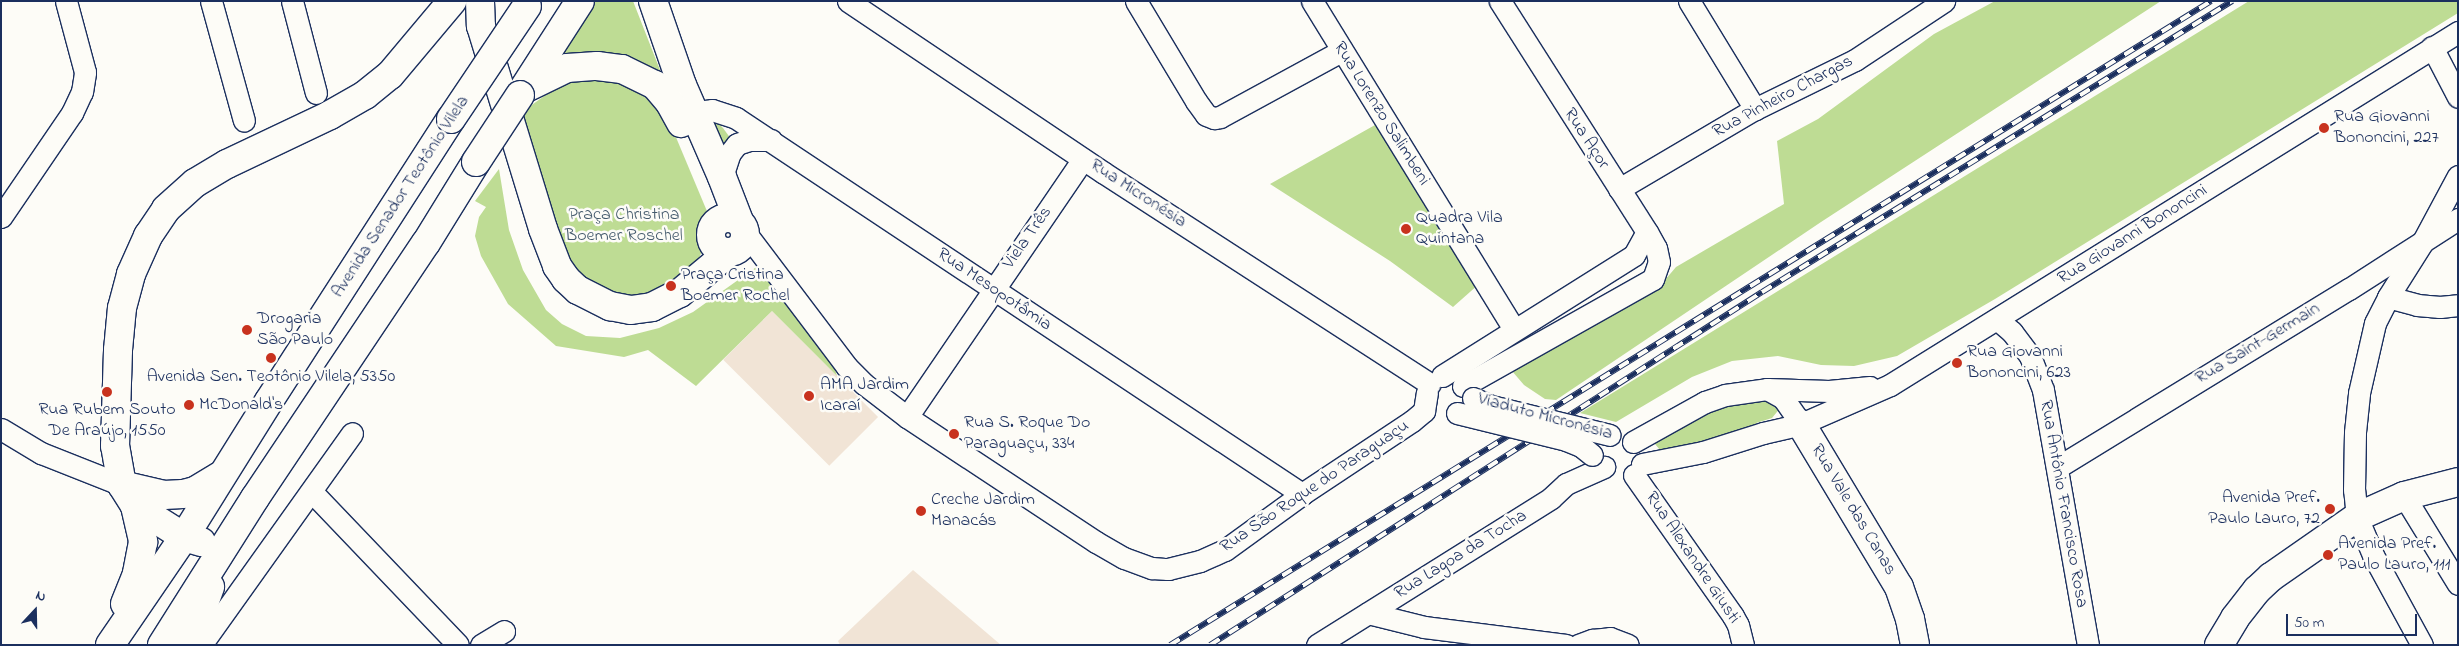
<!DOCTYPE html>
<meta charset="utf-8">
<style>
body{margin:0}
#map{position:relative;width:2459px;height:646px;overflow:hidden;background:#fdfcf7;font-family:"Indie Flower",sans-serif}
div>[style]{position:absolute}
.built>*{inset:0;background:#f1e4d6;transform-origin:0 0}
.green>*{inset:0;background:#bedc94}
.roads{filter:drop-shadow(1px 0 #1b2f5e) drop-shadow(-1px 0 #1b2f5e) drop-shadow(0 1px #1b2f5e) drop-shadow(0 -1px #1b2f5e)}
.street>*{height:21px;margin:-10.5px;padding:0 10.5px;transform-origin:10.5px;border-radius:10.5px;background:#fdfcf7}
.secondary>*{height:28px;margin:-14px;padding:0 14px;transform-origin:14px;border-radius:14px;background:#fdfcf7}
.secondary>.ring{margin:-14px;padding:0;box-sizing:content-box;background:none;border:28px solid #fdfcf7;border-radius:50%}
.primary>*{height:28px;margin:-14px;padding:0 14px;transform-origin:14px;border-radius:14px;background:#fdfcf7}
.rail>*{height:5.5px;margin-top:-2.75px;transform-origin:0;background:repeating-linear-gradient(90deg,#fdfcf7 0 11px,#1b2f5e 0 22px);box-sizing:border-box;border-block:1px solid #1b2f5e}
.bridges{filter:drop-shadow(1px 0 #1b2f5e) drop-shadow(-1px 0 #1b2f5e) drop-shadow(0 1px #1b2f5e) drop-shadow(0 -1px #1b2f5e)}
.street-bridge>*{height:21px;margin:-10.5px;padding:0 10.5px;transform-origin:10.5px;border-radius:10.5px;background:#fdfcf7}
.primary-bridge>*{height:28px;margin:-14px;padding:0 14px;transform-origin:14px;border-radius:14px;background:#fdfcf7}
.dots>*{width:14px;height:14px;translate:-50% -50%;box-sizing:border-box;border:2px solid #fdfcf7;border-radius:50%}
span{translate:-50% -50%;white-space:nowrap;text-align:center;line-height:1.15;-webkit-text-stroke:5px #fdfcf7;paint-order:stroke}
.street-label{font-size:18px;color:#1b2f5e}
.poi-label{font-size:18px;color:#1b2f5e}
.left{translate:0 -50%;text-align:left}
.right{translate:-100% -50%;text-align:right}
.park-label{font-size:18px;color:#445a6c}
.frame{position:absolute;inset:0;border:2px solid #1b2f5e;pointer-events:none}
.north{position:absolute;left:10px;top:586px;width:50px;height:50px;-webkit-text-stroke:4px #fdfcf7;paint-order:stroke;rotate:21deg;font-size:14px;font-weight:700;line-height:20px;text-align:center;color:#1b2f5e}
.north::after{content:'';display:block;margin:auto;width:18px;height:22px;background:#1b2f5e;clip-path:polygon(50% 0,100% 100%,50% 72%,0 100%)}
.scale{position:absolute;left:2286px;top:614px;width:131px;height:22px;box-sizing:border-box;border:2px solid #1b2f5e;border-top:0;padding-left:6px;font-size:15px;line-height:18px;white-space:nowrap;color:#1b2f5e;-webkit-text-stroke:4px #fdfcf7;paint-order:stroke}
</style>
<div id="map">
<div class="built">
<i style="left:772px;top:311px;width:150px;height:69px;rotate:45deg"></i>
<i style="clip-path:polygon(913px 570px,1001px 645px,840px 645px,838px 641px)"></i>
</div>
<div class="green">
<i style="clip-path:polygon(591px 1px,633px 1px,660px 70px,682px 113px,660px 86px,558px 57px)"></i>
<i style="clip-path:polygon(1995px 1px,2161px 1px,1821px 222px,1556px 400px,1545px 399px,1524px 385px,1512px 371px,1659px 287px,1676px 267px,1784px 204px,1777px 141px,1818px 119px,1934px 34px)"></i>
<i style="clip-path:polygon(2249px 1px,2458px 1px,2458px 13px,1995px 299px,1897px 356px,1854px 366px,1821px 365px,1778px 356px,1732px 361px,1692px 377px,1616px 422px,1580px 413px)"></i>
<i style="clip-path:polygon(583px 76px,604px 77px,643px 89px,670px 123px,709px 216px,709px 233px,694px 271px,659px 304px,576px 299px,515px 117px,561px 84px)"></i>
<i style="clip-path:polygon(712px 123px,718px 123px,723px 128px,731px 139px,728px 152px,708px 125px)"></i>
<i style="clip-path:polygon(1375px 125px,1479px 284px,1453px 307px,1390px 261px,1270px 184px)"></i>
<i style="clip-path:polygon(499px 169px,509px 230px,523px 270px,546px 310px,562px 324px,586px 336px,620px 338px,659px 328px,693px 312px,755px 268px,764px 266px,832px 359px,837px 376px,772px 311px,696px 386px,648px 350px,624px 357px,556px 346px,508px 304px,481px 256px,475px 236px,479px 217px,486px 207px,475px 201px)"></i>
<i style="clip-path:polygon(1760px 400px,1778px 404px,1781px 407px,1772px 418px,1756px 423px,1757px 427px,1692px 445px,1660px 450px,1655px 444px,1656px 437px,1707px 413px,1731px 405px)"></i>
</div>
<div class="roads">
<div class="street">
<i style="left:211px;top:1px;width:124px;rotate:74.6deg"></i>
<i style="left:292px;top:1px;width:95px;rotate:75.4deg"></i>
<i style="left:848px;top:1px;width:308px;rotate:33.9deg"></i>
<i style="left:1104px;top:173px;width:388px;rotate:32.9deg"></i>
<i style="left:1136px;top:1px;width:117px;rotate:59deg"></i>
<i style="left:1196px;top:101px;width:17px;rotate:54deg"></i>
<i style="left:1206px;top:115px;width:9px;rotate:21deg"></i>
<i style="left:1214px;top:118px;width:6px;rotate:-9deg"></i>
<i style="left:1220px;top:117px;width:138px;rotate:-28.6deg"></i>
<i style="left:1312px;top:1px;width:385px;rotate:58.4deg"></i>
<i style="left:1689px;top:1px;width:127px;rotate:58.6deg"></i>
<i style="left:2432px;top:47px;width:56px;rotate:62.5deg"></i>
<i style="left:682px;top:122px;width:25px;rotate:-26deg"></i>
<i style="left:705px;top:111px;width:7px;rotate:-8deg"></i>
<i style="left:712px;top:110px;width:25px;rotate:18deg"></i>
<i style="left:736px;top:118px;width:680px;rotate:33.6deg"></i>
<i style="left:722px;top:177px;width:25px;rotate:-72deg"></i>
<i style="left:730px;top:153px;width:11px;rotate:-52deg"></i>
<i style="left:737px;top:144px;width:13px;rotate:-18deg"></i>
<i style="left:749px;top:140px;width:22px"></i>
<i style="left:1619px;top:189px;width:158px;rotate:-30.5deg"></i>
<i style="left:1755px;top:109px;width:111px;rotate:-26.1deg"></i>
<i style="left:1855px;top:60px;width:107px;rotate:-33.5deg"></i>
<i style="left:1px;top:217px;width:126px;rotate:-55.7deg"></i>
<i style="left:72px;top:113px;width:23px;rotate:-65deg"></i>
<i style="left:82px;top:92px;width:20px;rotate:-81deg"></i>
<i style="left:85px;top:72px;width:73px;rotate:-105deg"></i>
<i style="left:745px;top:232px;width:169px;rotate:52.9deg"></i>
<i style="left:847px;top:367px;width:24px;rotate:45deg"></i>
<i style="left:864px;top:384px;width:54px;rotate:37.5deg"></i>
<i style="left:907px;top:417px;width:227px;rotate:33.5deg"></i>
<i style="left:1096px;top:542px;width:32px;rotate:30deg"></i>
<i style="left:1124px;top:558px;width:30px;rotate:20deg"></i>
<i style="left:1152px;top:568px;width:16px;rotate:4deg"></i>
<i style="left:1168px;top:569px;width:33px;rotate:-14deg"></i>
<i style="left:1200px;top:561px;width:27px;rotate:-24deg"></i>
<i style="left:1225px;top:550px;width:95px;rotate:-36deg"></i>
<i style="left:1302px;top:494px;width:132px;rotate:-33.6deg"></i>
<i style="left:1412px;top:421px;width:16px;rotate:-40deg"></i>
<i style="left:1424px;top:411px;width:19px;rotate:-81deg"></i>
<i style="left:2388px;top:297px;width:30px;rotate:15deg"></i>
<i style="left:2417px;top:305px;width:23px;rotate:5deg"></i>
<i style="left:2440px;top:307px;width:18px;rotate:-6deg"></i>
<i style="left:1997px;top:319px;width:20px;rotate:41deg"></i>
<i style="left:2012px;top:332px;width:30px;rotate:53deg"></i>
<i style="left:2030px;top:356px;width:36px;rotate:69deg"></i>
<i style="left:2043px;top:390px;width:259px;rotate:80deg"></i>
<i style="left:1442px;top:376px;width:227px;rotate:-32.2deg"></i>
<i style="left:1634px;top:255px;width:26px;rotate:-61deg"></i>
<i style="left:1463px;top:386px;width:218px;rotate:-29.4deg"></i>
<i style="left:1653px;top:279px;width:18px;rotate:-71deg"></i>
<i style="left:1659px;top:262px;width:14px;rotate:-102deg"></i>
<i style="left:1656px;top:248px;width:18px;rotate:-119deg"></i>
<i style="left:1647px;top:232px;width:274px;rotate:-122.5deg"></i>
<i style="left:1767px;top:389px;width:18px;rotate:29deg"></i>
<i style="left:1783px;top:398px;width:32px;rotate:55deg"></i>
<i style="left:907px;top:417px;width:312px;rotate:-55.7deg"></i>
<i style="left:1px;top:429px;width:47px;rotate:31deg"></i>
<i style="left:41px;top:453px;width:87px;rotate:21.6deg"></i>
<i style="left:1633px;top:442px;width:82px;rotate:-29.1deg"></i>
<i style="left:1705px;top:402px;width:21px;rotate:-19deg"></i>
<i style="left:1725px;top:395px;width:42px;rotate:-8.1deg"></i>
<i style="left:1767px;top:389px;width:62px;rotate:1.8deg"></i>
<i style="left:1829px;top:391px;width:41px;rotate:-5.6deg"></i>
<i style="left:1642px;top:464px;width:62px;rotate:-11.1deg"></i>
<i style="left:1703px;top:452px;width:63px;rotate:-17.6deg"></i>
<i style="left:1763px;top:433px;width:39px;rotate:-13deg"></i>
<i style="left:1801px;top:424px;width:97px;rotate:-23.7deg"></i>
<i style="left:1890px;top:385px;width:669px;rotate:-31.86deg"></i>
<i style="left:2058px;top:467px;width:341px;rotate:-31.5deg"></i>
<i style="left:2349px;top:289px;width:130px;rotate:-32.7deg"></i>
<i style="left:1634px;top:475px;width:172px;rotate:54.9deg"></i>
<i style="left:1733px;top:616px;width:10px;rotate:61deg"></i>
<i style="left:1738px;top:625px;width:21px;rotate:76deg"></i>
<i style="left:312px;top:492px;width:211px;rotate:46.3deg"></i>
<i style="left:2404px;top:496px;width:103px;rotate:58.5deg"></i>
<i style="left:1368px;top:613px;width:58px;rotate:14deg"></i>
<i style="left:1424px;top:627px;width:143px;rotate:7.2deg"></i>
<i style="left:201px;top:645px;width:260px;rotate:-54.5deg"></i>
<i style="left:481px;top:645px;width:27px;rotate:-31deg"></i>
<i style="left:1317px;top:645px;width:276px;rotate:-32.1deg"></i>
<i style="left:1551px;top:498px;width:21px;rotate:-43deg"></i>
<i style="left:1566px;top:484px;width:42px;rotate:-24.1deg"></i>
<i style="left:1578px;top:645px;width:15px;rotate:-20deg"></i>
<i style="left:1592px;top:640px;width:18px;rotate:-6deg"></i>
<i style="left:1610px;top:638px;width:19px;rotate:21deg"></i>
<i style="left:2422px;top:645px;width:102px;rotate:-118.6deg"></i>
<i style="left:2373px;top:555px;width:41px;rotate:-112.8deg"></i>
<i style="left:2357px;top:517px;width:27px;rotate:-96deg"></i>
<i style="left:2354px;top:490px;width:58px;rotate:-89deg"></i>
<i style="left:2355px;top:432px;width:39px;rotate:-84deg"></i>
<i style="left:2359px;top:393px;width:72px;rotate:-77.1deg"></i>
<i style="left:2375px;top:323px;width:29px;rotate:-63deg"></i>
<i style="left:2388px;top:297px;width:64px;rotate:-57.8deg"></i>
<i style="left:2422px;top:243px;width:76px;rotate:-61.8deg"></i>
</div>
<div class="secondary">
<i style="left:480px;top:1px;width:25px;rotate:88deg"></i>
<i style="left:481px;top:26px;width:212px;rotate:73deg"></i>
<i style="left:543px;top:229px;width:40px;rotate:69deg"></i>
<i style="left:557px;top:266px;width:16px;rotate:55deg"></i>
<i style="left:566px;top:279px;width:16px;rotate:43deg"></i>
<i style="left:578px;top:290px;width:36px;rotate:27deg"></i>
<i style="left:610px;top:306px;width:21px;rotate:11deg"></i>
<i style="left:631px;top:310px;width:21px;rotate:-8deg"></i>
<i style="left:652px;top:307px;width:31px;rotate:-27deg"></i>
<i style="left:680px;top:293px;width:64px;rotate:-39.9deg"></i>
<i style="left:653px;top:1px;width:89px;rotate:71deg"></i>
<i style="left:682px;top:85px;width:100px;rotate:66.5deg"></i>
<i style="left:722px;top:177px;width:47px;rotate:68.9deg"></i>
<i class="ring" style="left:711px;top:218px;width:6px;height:6px"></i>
<i style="left:1801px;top:424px;width:190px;rotate:59deg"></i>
<i style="left:1899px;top:587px;width:34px;rotate:71deg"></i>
<i style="left:1910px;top:619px;width:26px;rotate:79deg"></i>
<i style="left:122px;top:485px;width:40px;rotate:-100deg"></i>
<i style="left:115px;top:446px;width:96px;rotate:-88.2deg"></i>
<i style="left:118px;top:350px;width:42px;rotate:-84.6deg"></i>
<i style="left:122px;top:308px;width:35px;rotate:-75deg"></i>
<i style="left:131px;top:274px;width:42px;rotate:-65.9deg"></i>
<i style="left:148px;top:236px;width:32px;rotate:-56deg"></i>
<i style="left:166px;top:209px;width:39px;rotate:-42deg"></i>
<i style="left:195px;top:183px;width:37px;rotate:-31deg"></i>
<i style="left:227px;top:164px;width:114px;rotate:-25.4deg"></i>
<i style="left:330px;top:115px;width:40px;rotate:-29.7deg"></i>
<i style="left:365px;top:95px;width:32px;rotate:-39deg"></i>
<i style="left:390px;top:75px;width:97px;rotate:-50deg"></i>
<i style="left:2219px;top:645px;width:31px;rotate:-59deg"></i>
<i style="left:2235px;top:618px;width:36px;rotate:-52deg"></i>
<i style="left:2257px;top:590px;width:19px;rotate:-43deg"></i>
<i style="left:2271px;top:577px;width:105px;rotate:-34.9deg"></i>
<i style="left:2357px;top:517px;width:51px;rotate:-24.1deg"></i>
<i style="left:2404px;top:496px;width:56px;rotate:-14.5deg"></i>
</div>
<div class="primary">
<i style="left:524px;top:88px;width:103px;rotate:-57.2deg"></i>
<i style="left:524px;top:89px;width:48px;rotate:-26deg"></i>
<i style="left:567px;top:68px;width:30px;rotate:-4deg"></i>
<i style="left:597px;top:66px;width:25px;rotate:7deg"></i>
<i style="left:622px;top:69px;width:37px;rotate:26deg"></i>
<i style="left:655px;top:85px;width:23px;rotate:50deg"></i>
<i style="left:670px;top:103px;width:23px;rotate:61deg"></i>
<i style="left:122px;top:485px;width:25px;rotate:58deg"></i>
<i style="left:135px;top:506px;width:37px;rotate:77deg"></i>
<i style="left:143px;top:542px;width:33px;rotate:101deg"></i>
<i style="left:137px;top:574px;width:32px;rotate:112deg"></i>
<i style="left:122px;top:485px;width:43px;rotate:13.4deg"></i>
<i style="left:164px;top:495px;width:19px;rotate:-3deg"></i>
<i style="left:183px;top:494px;width:12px;rotate:-14deg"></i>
<i style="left:195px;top:491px;width:29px;rotate:-31deg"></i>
<i style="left:135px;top:506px;width:58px;rotate:32.3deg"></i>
<i style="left:184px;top:537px;width:18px;rotate:16deg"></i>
<i style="left:110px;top:645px;width:131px;rotate:-55.6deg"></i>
<i style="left:184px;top:537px;width:160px;rotate:-58deg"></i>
<i style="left:269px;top:401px;width:336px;rotate:-57.2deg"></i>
<i style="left:162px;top:645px;width:174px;rotate:-57.7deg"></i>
<i style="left:255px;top:498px;width:307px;rotate:-56.2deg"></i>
<i style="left:426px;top:243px;width:95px;rotate:-58.3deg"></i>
<i style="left:189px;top:645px;width:62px;rotate:-70.1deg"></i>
</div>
</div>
<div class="rail">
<i style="left:1170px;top:645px;width:1224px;rotate:-31.74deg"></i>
<i style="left:1210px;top:645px;width:655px;rotate:-32.6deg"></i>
<i style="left:1762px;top:292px;width:553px;rotate:-31.76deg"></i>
</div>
<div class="bridges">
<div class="street-bridge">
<i style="left:1473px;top:398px;width:20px;rotate:24deg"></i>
<i style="left:1491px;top:406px;width:122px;rotate:13.7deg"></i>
<i style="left:1457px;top:413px;width:112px;rotate:13.9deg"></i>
<i style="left:1566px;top:440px;width:16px;rotate:22deg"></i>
<i style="left:1581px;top:446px;width:14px;rotate:39deg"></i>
</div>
<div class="primary-bridge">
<i style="left:451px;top:119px;width:136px;rotate:-56.1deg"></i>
<i style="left:476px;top:162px;width:80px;rotate:-56.7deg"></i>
</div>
</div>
<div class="dots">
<i style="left:2324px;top:128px;background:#c8321e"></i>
<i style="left:1406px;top:229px;background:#c8321e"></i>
<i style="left:671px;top:286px;background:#c8321e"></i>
<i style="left:247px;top:330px;background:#c8321e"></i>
<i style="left:271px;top:358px;background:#c8321e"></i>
<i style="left:1957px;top:363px;background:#c8321e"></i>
<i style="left:107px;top:392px;background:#c8321e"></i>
<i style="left:809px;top:396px;background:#c8321e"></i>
<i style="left:189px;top:405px;background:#c8321e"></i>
<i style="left:954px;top:434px;background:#c8321e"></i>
<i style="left:2330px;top:509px;background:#c8321e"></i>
<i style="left:921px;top:511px;background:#c8321e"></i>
<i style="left:2328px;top:555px;background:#c8321e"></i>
</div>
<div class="street-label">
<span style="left:1783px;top:97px;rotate:-28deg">Rua Pinheiro Chargas</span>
<span style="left:1381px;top:114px;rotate:58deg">Rua Lorenzo Salimbeni</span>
<span style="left:1586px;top:139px;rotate:57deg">Rua Açor</span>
<span style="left:1138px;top:194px;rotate:33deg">Rua Micronésia</span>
<span style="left:401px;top:197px;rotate:-57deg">Avenida Senador Teotônio Vilela</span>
<span style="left:2133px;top:235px;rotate:-32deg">Rua Giovanni Bononcini</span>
<span style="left:1028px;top:238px;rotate:-55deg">Viela Três</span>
<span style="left:994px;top:290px;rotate:34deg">Rua Mesopotâmia</span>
<span style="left:2258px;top:344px;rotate:-31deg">Rua Saint-Germain</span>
<span style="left:1545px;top:417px;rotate:15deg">Viaduto Micronésia</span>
<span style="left:1315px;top:487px;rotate:-34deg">Rua São Roque do Paraguaçu</span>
<span style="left:2063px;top:504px;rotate:80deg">Rua Antônio Francisco Rosa</span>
<span style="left:1853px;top:510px;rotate:59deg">Rua Vale das Canas</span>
<span style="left:1461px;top:555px;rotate:-32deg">Rua Lagoa da Tocha</span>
<span style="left:1692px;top:558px;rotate:56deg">Rua Alexandre Giusti</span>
</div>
<div class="poi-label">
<span class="left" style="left:2334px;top:128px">Rua Giovanni<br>Bononcini, 227</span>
<span class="left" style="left:1416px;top:229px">Quadra Vila<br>Quintana</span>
<span class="left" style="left:681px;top:286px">Praça Cristina<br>Boemer Rochel</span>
<span class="left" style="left:257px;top:330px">Drogaria<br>São Paulo</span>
<span class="left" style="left:1967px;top:363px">Rua Giovanni<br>Bononcini, 623</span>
<span style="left:271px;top:377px">Avenida Sen. Teotônio Vilela, 5350</span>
<span class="left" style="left:820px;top:396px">AMA Jardim<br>Icaraí</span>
<span class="left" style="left:199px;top:405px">McDonald's</span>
<span style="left:107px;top:421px">Rua Rubem Souto<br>De Araújo, 1550</span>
<span class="left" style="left:964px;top:434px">Rua S. Roque Do<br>Paraguaçu, 334</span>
<span class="right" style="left:2320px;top:509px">Avenida Pref.<br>Paulo Lauro, 72</span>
<span class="left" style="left:931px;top:511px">Creche Jardim<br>Manacás</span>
<span class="left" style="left:2338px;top:555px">Avenida Pref.<br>Paulo Lauro, 111</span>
</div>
<div class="park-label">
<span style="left:624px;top:226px">Praça Christina<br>Boemer Roschel</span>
</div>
<div class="frame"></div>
<div class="north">N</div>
<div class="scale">50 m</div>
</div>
